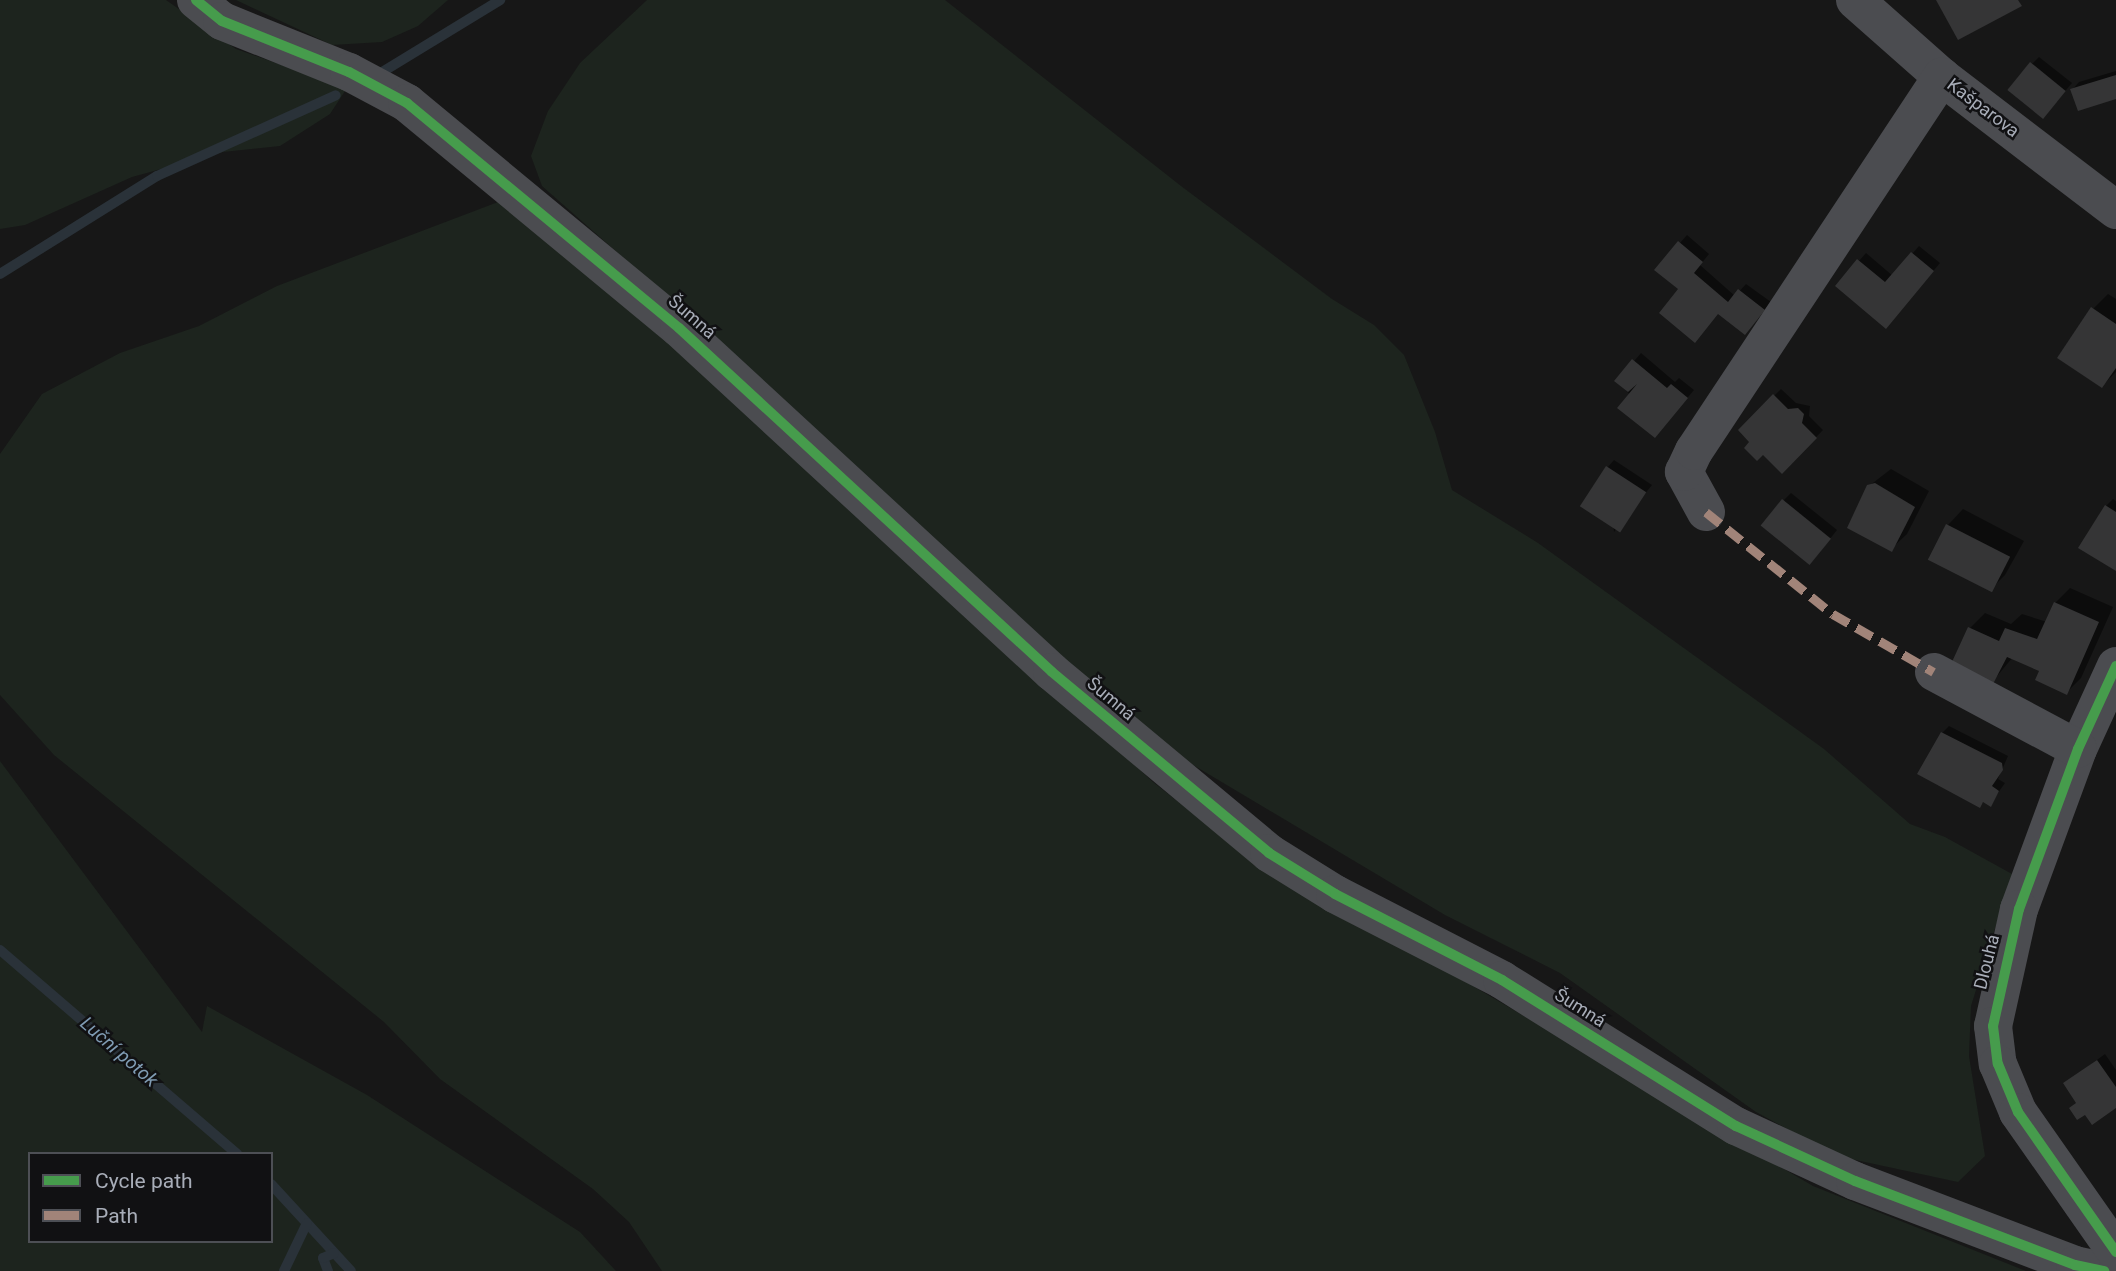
<!DOCTYPE html>
<meta charset="utf-8">
<style>
body{margin:0}
#map{position:relative;width:2116px;height:1271px;overflow:hidden;background:#171717;font-family:Roboto,sans-serif}
div>[style]{position:absolute}
.green>*{inset:0;background:#1d241e}
.shadow>*{inset:0;background:#0007}
.stream>*{height:10px;margin:-5px;padding:0 5px;transform-origin:5px;border-radius:5px;background:#2a3239}
.building>*{inset:0;background:#353536;transform-origin:0 0}
.minor>*{height:38px;margin:-19px;padding:0 19px;transform-origin:19px;border-radius:19px;background:#4b4c50}
.quiet>*{height:9px;margin-top:-4.5px;transform-origin:0;background:repeating-linear-gradient(90deg,#a18479 0 18px,transparent 0 27px)}
.cycleway>*{height:10px;margin:-5px;padding:0 5px;transform-origin:5px;border-radius:5px;background:#469c4c}
span{translate:-50% -50%;white-space:nowrap;text-align:center;line-height:1.15;-webkit-text-stroke:5px #111113;paint-order:stroke}
.street-label{font-size:18px;color:#a8adb8}
.water-label{font-size:19px;color:#7f9bb3;font-style:italic}
.legend{position:absolute;left:28px;top:1152px;width:245px;height:91px;box-sizing:border-box;background:#111113;border:2px solid #4d4f55;margin:0;padding:9px 12px;list-style:none;font-size:21px;color:#a8adb8}
.legend li{display:flex;align-items:center;gap:14px;height:35px}
.legend b{width:35px;border:2px solid #4d4f55}
</style>
<div id="map">
<div class="green">
<i style="clip-path:polygon(0 0,166px 0,236px 49px,347px 88px,330px 114px,280px 146px,223px 152px,132px 177px,25px 225px,0 229px)"></i>
<i style="clip-path:polygon(236px 0,448px 0,418px 26px,382px 42px,332px 45px)"></i>
<i style="clip-path:polygon(647px 0,945px 0,1181px 186px,1332px 299px,1374px 325px,1404px 355px,1435px 432px,1452px 490px,1538px 543px,1824px 749px,1910px 824px,1945px 837px,2012px 874px,1971px 1006px,1969px 1056px,1985px 1156px,1958px 1182px,1837px 1156px,1756px 1112px,1560px 973px,1445px 915px,1163px 747px,1106px 699px,782px 398px,542px 186px,531px 156px,548px 111px,580px 63px)"></i>
<i style="clip-path:polygon(506px 199px,832px 484px,1153px 782px,1233px 845px,1813px 1186px,2026px 1271px,662px 1271px,629px 1222px,593px 1189px,440px 1079px,384px 1022px,54px 755px,0 695px,0 454px,42px 394px,120px 353px,199px 326px,277px 286px)"></i>
<i style="clip-path:polygon(evenodd,0 761px,202px 1032px,207px 1006px,367px 1095px,580px 1232px,616px 1271px,0 1271px,0 761px,30px 1154px,271px 1154px,271px 1241px,30px 1241px,30px 1154px)"></i>
</div>
<div class="shadow">
<i style="clip-path:polygon(2039px 57px,2072px 83px,2050px 109px,2032px 64px)"></i>
<i style="clip-path:polygon(2116px 71px,2116px 97px,2072px 90px,2079px 82px)"></i>
<i style="clip-path:polygon(1687px 235px,1709px 254px,1700px 265px,1735px 296px,1746px 284px,1771px 302px,1752px 325px,1718px 313px,1657px 269px)"></i>
<i style="clip-path:polygon(1919px 246px,1940px 263px,1893px 319px,1838px 285px,1866px 253px,1893px 276px)"></i>
<i style="clip-path:polygon(2108px 294px,2116px 299px,2116px 372px,2102px 386px,2093px 309px)"></i>
<i style="clip-path:polygon(1641px 353px,1675px 382px,1679px 378px,1694px 390px,1662px 428px,1617px 381px)"></i>
<i style="clip-path:polygon(1781px 389px,1796px 403px,1810px 406px,1809px 416px,1823px 430px,1782px 472px,1740px 430px)"></i>
<i style="clip-path:polygon(1614px 460px,1652px 485px,1614px 532px,1607px 468px)"></i>
<i style="clip-path:polygon(1891px 469px,1929px 491px,1907px 534px,1891px 549px,1869px 486px)"></i>
<i style="clip-path:polygon(1791px 493px,1837px 530px,1817px 555px,1784px 500px)"></i>
<i style="clip-path:polygon(2113px 499px,2116px 501px,2116px 569px,2106px 506px)"></i>
<i style="clip-path:polygon(1963px 509px,2024px 541px,2005px 575px,1990px 590px,1930px 559px,1948px 525px)"></i>
<i style="clip-path:polygon(2070px 588px,2113px 607px,2081px 678px,2066px 693px,2042px 670px,2013px 657px,1993px 681px,1953px 664px,1970px 628px,1985px 613px,2011px 624px,2022px 614px,2047px 622px,2055px 603px)"></i>
<i style="clip-path:polygon(1949px 726px,2008px 756px,1998px 779px,2005px 783px,1990px 804px,1984px 801px,1979px 806px,1942px 733px)"></i>
<i style="clip-path:polygon(2105px 1054px,2116px 1070px,2116px 1106px,2085px 1113px,2066px 1083px)"></i>
</div>
<div class="stream">
<i style="left:374px;top:77px;width:148px;rotate:-31.4deg"></i>
<i style="left:0;top:274px;width:185px;rotate:-32deg"></i>
<i style="left:157px;top:176px;width:196px;rotate:-24.3deg"></i>
<i style="left:0;top:950px;width:313px;rotate:40.7deg"></i>
<i style="left:271px;top:1184px;width:118px;rotate:47.4deg"></i>
<i style="left:284px;top:1271px;width:53px;rotate:-64.4deg"></i>
<i style="left:328px;top:1271px;width:14px;rotate:-111deg"></i>
<i style="left:323px;top:1258px;width:12px;rotate:-24deg"></i>
</div>
<div class="building">
<i style="clip-path:polygon(1936px 0,2018px 0,2022px 6px,1958px 40px)"></i>
<i style="left:2030px;top:62px;width:46px;height:36px;rotate:39deg"></i>
<i style="clip-path:polygon(2116px 75px,2116px 99px,2078px 111px,2070px 89px)"></i>
<i style="clip-path:polygon(1678px 241px,1703px 262px,1694px 273px,1728px 302px,1738px 289px,1765px 310px,1745px 335px,1718px 314px,1695px 343px,1659px 313px,1678px 289px,1654px 270px)"></i>
<i style="clip-path:polygon(1911px 252px,1934px 271px,1886px 329px,1835px 286px,1857px 259px,1885px 282px)"></i>
<i style="clip-path:polygon(2091px 307px,2116px 324px,2116px 368px,2102px 388px,2057px 358px)"></i>
<i style="clip-path:polygon(1632px 359px,1667px 388px,1671px 384px,1688px 398px,1655px 438px,1617px 408px,1637px 384px,1628px 392px,1614px 381px)"></i>
<i style="clip-path:polygon(1773px 394px,1788px 409px,1798px 408px,1804px 414px,1802px 423px,1817px 438px,1782px 474px,1763px 455px,1757px 461px,1744px 448px,1749px 442px,1738px 430px)"></i>
<i style="left:1606px;top:466px;width:48px;height:48px;rotate:33deg"></i>
<i style="clip-path:polygon(1875px 483px,1915px 507px,1892px 552px,1847px 528px,1867px 485px)"></i>
<i style="left:1782px;top:499px;width:63px;height:34px;rotate:39deg"></i>
<i style="clip-path:polygon(2105px 505px,2116px 512px,2116px 571px,2078px 548px)"></i>
<i style="left:1946px;top:524px;width:72px;height:40px;rotate:27deg"></i>
<i style="clip-path:polygon(2054px 602px,2099px 622px,2067px 695px,2035px 680px,2039px 671px,2007px 657px,1993px 684px,1951px 664px,1968px 627px,1999px 641px,2005px 628px,2037px 639px)"></i>
<i style="clip-path:polygon(1941px 732px,2002px 763px,2003px 770px,1992px 786px,1999px 791px,1991px 807px,1983px 802px,1980px 808px,1917px 774px)"></i>
<i style="clip-path:polygon(2097px 1060px,2116px 1087px,2116px 1108px,2092px 1125px,2085px 1115px,2077px 1120px,2069px 1108px,2076px 1103px,2063px 1083px)"></i>
</div>
<div class="minor">
<i style="left:196px;top:0;width:33px;rotate:39deg"></i>
<i style="left:222px;top:21px;width:137px;rotate:21.9deg"></i>
<i style="left:349px;top:72px;width:66px;rotate:28.1deg"></i>
<i style="left:407px;top:103px;width:353px;rotate:39.6deg"></i>
<i style="left:679px;top:328px;width:507px;rotate:42.68deg"></i>
<i style="left:1052px;top:672px;width:283px;rotate:39.8deg"></i>
<i style="left:1269px;top:853px;width:78px;rotate:31.8deg"></i>
<i style="left:1335px;top:894px;width:188px;rotate:27.2deg"></i>
<i style="left:1502px;top:980px;width:276px;rotate:32deg"></i>
<i style="left:1736px;top:1126px;width:131px;rotate:24.8deg"></i>
<i style="left:1855px;top:1181px;width:235px;rotate:20.9deg"></i>
<i style="left:2075px;top:1265px;width:30px;rotate:12deg"></i>
<i style="left:1855px;top:0;width:116px;rotate:41.5deg"></i>
<i style="left:1942px;top:77px;width:219px;rotate:37.4deg"></i>
<i style="left:1706px;top:512px;width:46px;rotate:-118.8deg"></i>
<i style="left:1684px;top:472px;width:23px;rotate:-65deg"></i>
<i style="left:1694px;top:451px;width:449px;rotate:-56.5deg"></i>
<i style="left:2116px;top:666px;width:91px;rotate:114.6deg"></i>
<i style="left:2078px;top:749px;width:171px;rotate:110.2deg"></i>
<i style="left:2019px;top:909px;width:120px;rotate:102.5deg"></i>
<i style="left:1993px;top:1026px;width:38px;rotate:83deg"></i>
<i style="left:1998px;top:1064px;width:52px;rotate:67.4deg"></i>
<i style="left:2018px;top:1112px;width:171px;rotate:55deg"></i>
<i style="left:1934px;top:672px;width:163px;rotate:28.1deg"></i>
</div>
<div class="quiet">
<i style="left:1706px;top:512px;width:163px;rotate:38.8deg"></i>
<i style="left:1833px;top:614px;width:116px;rotate:29.9deg"></i>
</div>
<div class="cycleway">
<i style="left:196px;top:0;width:33px;rotate:39deg"></i>
<i style="left:222px;top:21px;width:137px;rotate:21.9deg"></i>
<i style="left:349px;top:72px;width:66px;rotate:28.1deg"></i>
<i style="left:407px;top:103px;width:353px;rotate:39.6deg"></i>
<i style="left:679px;top:328px;width:507px;rotate:42.68deg"></i>
<i style="left:1052px;top:672px;width:283px;rotate:39.8deg"></i>
<i style="left:1269px;top:853px;width:78px;rotate:31.8deg"></i>
<i style="left:1335px;top:894px;width:188px;rotate:27.2deg"></i>
<i style="left:1502px;top:980px;width:276px;rotate:32deg"></i>
<i style="left:1736px;top:1126px;width:131px;rotate:24.8deg"></i>
<i style="left:1855px;top:1181px;width:235px;rotate:20.9deg"></i>
<i style="left:2075px;top:1265px;width:30px;rotate:12deg"></i>
<i style="left:2116px;top:666px;width:91px;rotate:114.6deg"></i>
<i style="left:2078px;top:749px;width:171px;rotate:110.2deg"></i>
<i style="left:2019px;top:909px;width:120px;rotate:102.5deg"></i>
<i style="left:1993px;top:1026px;width:38px;rotate:83deg"></i>
<i style="left:1998px;top:1064px;width:52px;rotate:67.4deg"></i>
<i style="left:2018px;top:1112px;width:171px;rotate:55deg"></i>
</div>
<div class="street-label">
<span style="left:1983px;top:108px;rotate:37deg">Kašparova</span>
<span style="left:692px;top:317px;rotate:41deg">Šumná</span>
<span style="left:1111px;top:699px;rotate:40deg">Šumná</span>
<span style="left:1987px;top:962px;rotate:-76deg">Dlouhá</span>
<span style="left:1580px;top:1008px;rotate:32deg">Šumná</span>
</div>
<div class="water-label">
<span style="left:119px;top:1052px;rotate:41deg">Luční potok</span>
</div>
<ul class="legend">
<li><b style="height:9px;background:#469c4c"></b>Cycle path</li>
<li><b style="height:9px;background:#a18479"></b>Path</li>
</ul>
</div>
